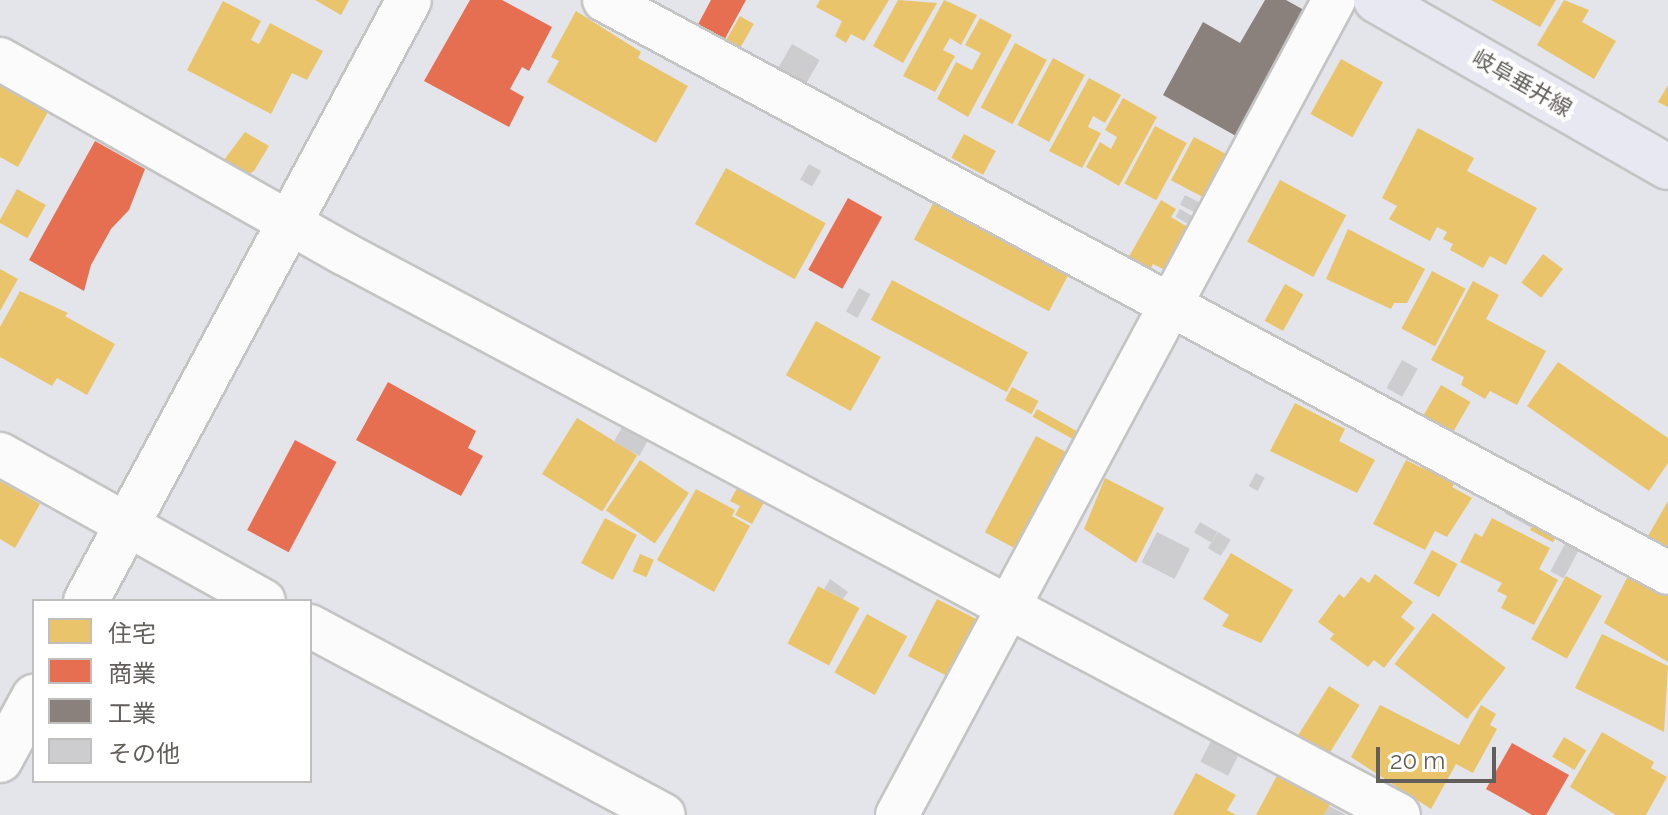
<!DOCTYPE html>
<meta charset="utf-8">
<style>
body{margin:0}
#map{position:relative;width:1668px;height:815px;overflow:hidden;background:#e4e5ea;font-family:Raleway,"Noto Sans JP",sans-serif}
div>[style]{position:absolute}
.homes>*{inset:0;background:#e9c46a;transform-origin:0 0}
.shops>*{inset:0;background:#e76f51;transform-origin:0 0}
.industry>*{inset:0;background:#8a817c}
.building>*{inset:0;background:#cdcdd0;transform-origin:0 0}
.roads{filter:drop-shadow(2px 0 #c5c4c4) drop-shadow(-2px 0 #c5c4c4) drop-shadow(0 2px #c5c4c4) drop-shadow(0 -2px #c5c4c4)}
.minor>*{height:42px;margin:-21px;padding:0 21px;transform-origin:21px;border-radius:21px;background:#fbfbfc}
.tertiary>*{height:44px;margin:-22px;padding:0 22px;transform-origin:22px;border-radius:22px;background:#fbfbfc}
.primary>*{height:44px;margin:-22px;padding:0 22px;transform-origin:22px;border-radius:22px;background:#e7e8f2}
span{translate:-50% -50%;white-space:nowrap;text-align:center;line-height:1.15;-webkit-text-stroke:8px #fff;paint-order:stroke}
.street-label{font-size:22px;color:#625e5a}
.legend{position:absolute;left:32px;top:599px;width:280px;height:184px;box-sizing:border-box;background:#fff;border:2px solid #c0bfbd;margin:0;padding:10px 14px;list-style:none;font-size:24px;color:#625e5a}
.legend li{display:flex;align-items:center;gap:16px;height:40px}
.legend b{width:40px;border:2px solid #c0bfbd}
.scale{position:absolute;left:1376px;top:747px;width:120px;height:36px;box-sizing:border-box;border:4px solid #625e5a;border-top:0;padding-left:10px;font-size:24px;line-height:28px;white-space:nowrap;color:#625e5a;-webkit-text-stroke:6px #fff;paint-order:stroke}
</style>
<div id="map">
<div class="homes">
<i style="clip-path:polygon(315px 0,349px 0,341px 15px)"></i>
<i style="clip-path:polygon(820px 0,889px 0,864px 41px,851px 34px,846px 43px,835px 36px,842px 21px,816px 7px)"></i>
<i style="clip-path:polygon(898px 0,937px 3px,903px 63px,873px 46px)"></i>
<i style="clip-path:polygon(944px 0,977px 15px,961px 45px,950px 38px,943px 50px,955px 56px,935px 92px,903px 76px)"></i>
<i style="clip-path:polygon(1491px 0,1556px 0,1540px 27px)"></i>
<i style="clip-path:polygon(1564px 0,1589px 10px,1582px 22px,1616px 41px,1594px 79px,1537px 45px)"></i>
<i style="clip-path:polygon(223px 1px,261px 21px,251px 40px,259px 44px,270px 23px,323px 51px,307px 80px,292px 73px,271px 114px,187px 70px)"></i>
<i style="clip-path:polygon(576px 11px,641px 52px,638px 58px,688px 86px,656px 143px,547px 82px,559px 61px,551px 57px)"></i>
<i style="left:740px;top:16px;width:16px;height:32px;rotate:30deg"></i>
<i style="clip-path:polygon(980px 18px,1012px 35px,968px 117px,937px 99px,956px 62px,972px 70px,981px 53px,965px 45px)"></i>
<i style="left:1015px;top:43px;width:36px;height:73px;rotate:28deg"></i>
<i style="left:1053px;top:58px;width:36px;height:76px;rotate:28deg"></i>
<i style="left:1341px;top:59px;width:48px;height:63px;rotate:29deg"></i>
<i style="clip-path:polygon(1089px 78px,1121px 95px,1105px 123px,1093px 116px,1088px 127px,1101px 133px,1082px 168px,1049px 151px)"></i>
<i style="clip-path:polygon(0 83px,49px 110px,18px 167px,0 157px)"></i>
<i style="clip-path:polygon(1668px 85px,1668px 107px,1658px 102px)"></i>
<i style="clip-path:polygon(1123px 98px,1157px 117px,1119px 186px,1086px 167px,1100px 142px,1111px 149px,1117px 137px,1105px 130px)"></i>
<i style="left:1155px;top:126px;width:36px;height:65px;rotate:28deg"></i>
<i style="clip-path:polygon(1418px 128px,1474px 158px,1467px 171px,1537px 208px,1506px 265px,1490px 256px,1483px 268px,1450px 250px,1453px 244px,1443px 239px,1447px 232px,1437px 227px,1430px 241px,1389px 219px,1397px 206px,1382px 198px)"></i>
<i style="clip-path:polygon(245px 132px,269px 146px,254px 171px,244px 177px,221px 164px)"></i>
<i style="left:964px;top:134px;width:36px;height:27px;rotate:28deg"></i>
<i style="left:1194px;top:137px;width:38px;height:49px;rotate:28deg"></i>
<i style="left:726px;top:168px;width:114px;height:64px;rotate:29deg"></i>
<i style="left:1280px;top:180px;width:75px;height:70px;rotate:28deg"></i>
<i style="left:17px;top:189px;width:33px;height:38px;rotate:29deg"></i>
<i style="left:936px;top:198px;width:153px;height:47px;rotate:28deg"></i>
<i style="clip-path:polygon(1161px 200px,1176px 209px,1171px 217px,1191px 229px,1167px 271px,1153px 264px,1148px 274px,1126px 262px)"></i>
<i style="clip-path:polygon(1348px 229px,1425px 269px,1407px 303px,1394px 303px,1391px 309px,1326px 279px)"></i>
<i style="left:1543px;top:254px;width:25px;height:36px;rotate:37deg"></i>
<i style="clip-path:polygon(0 269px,18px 279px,0 311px)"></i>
<i style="left:1432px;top:271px;width:38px;height:65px;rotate:28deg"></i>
<i style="left:892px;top:280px;width:154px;height:45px;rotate:28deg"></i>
<i style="clip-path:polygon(1473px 281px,1499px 295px,1486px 319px,1546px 351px,1517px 405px,1490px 391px,1485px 399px,1461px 385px,1464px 377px,1431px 360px)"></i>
<i style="left:1285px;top:284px;width:21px;height:42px;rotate:29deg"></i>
<i style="clip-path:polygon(20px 291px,68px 313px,65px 316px,115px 344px,87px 395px,57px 378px,52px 386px,0 357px,0 327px)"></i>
<i style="left:816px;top:321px;width:74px;height:62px;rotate:29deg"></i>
<i style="clip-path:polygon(1558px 362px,1668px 438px,1668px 463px,1649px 491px,1527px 406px)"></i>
<i style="left:1441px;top:385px;width:34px;height:41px;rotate:30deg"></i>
<i style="left:1012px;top:387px;width:30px;height:15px;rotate:28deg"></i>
<i style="clip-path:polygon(1295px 403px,1345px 429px,1339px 441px,1375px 460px,1357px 493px,1270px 451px)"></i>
<i style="left:1037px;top:409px;width:53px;height:9px;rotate:29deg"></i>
<i style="left:577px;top:418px;width:71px;height:66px;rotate:32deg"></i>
<i style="left:1036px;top:436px;width:42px;height:109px;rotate:28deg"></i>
<i style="clip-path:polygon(1427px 458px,1460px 474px,1452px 487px,1472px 498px,1447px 537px,1435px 531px,1425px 550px,1373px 524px,1406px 460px,1422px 468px)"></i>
<i style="left:640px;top:460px;width:59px;height:61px;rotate:34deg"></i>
<i style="clip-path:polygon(1105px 478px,1164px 508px,1136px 563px,1084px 529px)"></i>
<i style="clip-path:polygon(0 481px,40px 504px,15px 548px,0 539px)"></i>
<i style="clip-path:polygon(741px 481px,768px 495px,752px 524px,735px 515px,740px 506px,730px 501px)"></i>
<i style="clip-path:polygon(696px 489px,735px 510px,732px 516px,750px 526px,714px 592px,657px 560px)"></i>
<i style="clip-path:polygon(1668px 501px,1668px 555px,1644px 543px)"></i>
<i style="left:1538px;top:515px;width:26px;height:17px;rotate:28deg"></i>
<i style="left:605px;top:518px;width:36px;height:51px;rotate:28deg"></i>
<i style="clip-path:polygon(1492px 518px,1550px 548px,1539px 569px,1558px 580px,1534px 625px,1501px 608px,1507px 596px,1497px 591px,1502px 583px,1460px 562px,1475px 533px,1482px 537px)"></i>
<i style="left:1432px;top:550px;width:29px;height:38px;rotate:29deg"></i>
<i style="clip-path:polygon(1231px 553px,1293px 590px,1261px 643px,1222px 626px,1229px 615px,1203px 599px)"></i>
<i style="left:640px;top:554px;width:15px;height:19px;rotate:23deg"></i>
<i style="clip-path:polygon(1632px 568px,1668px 593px,1668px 662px,1604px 623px)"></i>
<i style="clip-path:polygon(1375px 574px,1413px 602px,1401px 617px,1415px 628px,1384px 668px,1374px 660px,1368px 667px,1330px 639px,1334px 634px,1318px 622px,1339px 594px,1344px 598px,1361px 577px,1369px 583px)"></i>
<i style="left:1566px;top:576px;width:41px;height:72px;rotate:29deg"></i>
<i style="left:818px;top:586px;width:47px;height:65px;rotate:28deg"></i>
<i style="left:937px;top:599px;width:46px;height:64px;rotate:27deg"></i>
<i style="left:1433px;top:613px;width:91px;height:64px;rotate:37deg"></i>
<i style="left:867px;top:614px;width:46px;height:67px;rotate:29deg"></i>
<i style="clip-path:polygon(1602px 634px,1668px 666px,1664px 732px,1575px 688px)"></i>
<i style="left:1329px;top:686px;width:36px;height:65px;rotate:32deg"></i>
<i style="clip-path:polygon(1380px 705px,1459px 745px,1481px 705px,1496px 714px,1490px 725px,1497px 729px,1473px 773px,1456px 764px,1431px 809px,1351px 757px)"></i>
<i style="clip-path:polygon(1602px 732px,1654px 762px,1651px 768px,1667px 777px,1646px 815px,1616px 815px,1570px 787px)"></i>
<i style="left:1564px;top:737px;width:26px;height:23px;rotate:31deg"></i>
<i style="clip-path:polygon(1280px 770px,1333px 799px,1324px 815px,1256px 815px)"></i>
<i style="clip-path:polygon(1196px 773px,1236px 795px,1227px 810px,1236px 815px,1173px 815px)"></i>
</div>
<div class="shops">
<i style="clip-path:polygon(470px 0,502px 0,552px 27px,529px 71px,522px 67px,510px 89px,524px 97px,509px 127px,424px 81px)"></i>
<i style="clip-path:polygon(711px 0,746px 0,722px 44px,695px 30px)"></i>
<i style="clip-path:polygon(95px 141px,145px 169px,129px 210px,111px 229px,91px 265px,84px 291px,29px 260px)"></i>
<i style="left:848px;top:198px;width:39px;height:82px;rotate:29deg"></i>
<i style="clip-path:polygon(388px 382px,476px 431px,468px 448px,483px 456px,461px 496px,356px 440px)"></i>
<i style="left:295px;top:440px;width:47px;height:102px;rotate:28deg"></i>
<i style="clip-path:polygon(1512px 743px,1569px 775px,1546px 815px,1532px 815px,1486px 789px)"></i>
</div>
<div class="industry">
<i style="clip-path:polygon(1265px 0,1286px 0,1313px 15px,1243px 140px,1163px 95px,1203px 22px,1240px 43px)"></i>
</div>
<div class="building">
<i style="left:792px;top:44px;width:32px;height:30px;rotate:30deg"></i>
<i style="left:809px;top:164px;width:14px;height:18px;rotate:30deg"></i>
<i style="left:1185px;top:195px;width:27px;height:11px;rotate:27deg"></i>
<i style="left:1180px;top:209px;width:24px;height:9px;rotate:30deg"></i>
<i style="left:859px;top:288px;width:13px;height:27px;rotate:29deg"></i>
<i style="left:1402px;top:360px;width:18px;height:32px;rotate:29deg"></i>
<i style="left:626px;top:420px;width:29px;height:25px;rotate:29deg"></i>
<i style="left:1256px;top:473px;width:10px;height:15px;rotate:29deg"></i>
<i style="left:1511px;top:501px;width:30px;height:14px;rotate:28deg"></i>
<i style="left:1200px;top:522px;width:20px;height:12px;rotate:30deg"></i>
<i style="left:1157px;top:532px;width:37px;height:34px;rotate:27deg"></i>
<i style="left:1218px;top:532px;width:15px;height:19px;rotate:32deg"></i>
<i style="left:1565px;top:544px;width:15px;height:31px;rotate:28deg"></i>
<i style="clip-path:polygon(830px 579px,848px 592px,843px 599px,824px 589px)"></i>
<i style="left:1214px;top:735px;width:31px;height:30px;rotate:27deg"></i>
<i style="clip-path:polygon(1329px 806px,1346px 815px,1324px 815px)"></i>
</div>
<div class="roads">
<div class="minor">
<i style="left:604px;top:0;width:1208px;rotate:28.3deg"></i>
<i style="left:0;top:59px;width:394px;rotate:29.5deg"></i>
<i style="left:343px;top:253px;width:1196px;rotate:28.02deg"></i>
<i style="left:0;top:454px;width:302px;rotate:29.1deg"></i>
<i style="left:310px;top:626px;width:401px;rotate:28.1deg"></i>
<i style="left:897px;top:815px;width:925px;rotate:-61.8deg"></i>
</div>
<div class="tertiary">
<i style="left:86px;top:601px;width:682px;rotate:-61.74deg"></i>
<i style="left:0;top:760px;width:72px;rotate:-61.6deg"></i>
</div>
<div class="primary">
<i style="left:1376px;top:0;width:336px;rotate:29.8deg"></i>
</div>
</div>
<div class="street-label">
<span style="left:1522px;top:83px;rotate:30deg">岐阜垂井線</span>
</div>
<ul class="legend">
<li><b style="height:22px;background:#e9c46a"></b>住宅</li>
<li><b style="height:22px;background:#e76f51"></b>商業</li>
<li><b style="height:22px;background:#8a817c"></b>工業</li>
<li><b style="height:22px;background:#cdcdd0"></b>その他</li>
</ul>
<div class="scale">20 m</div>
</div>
